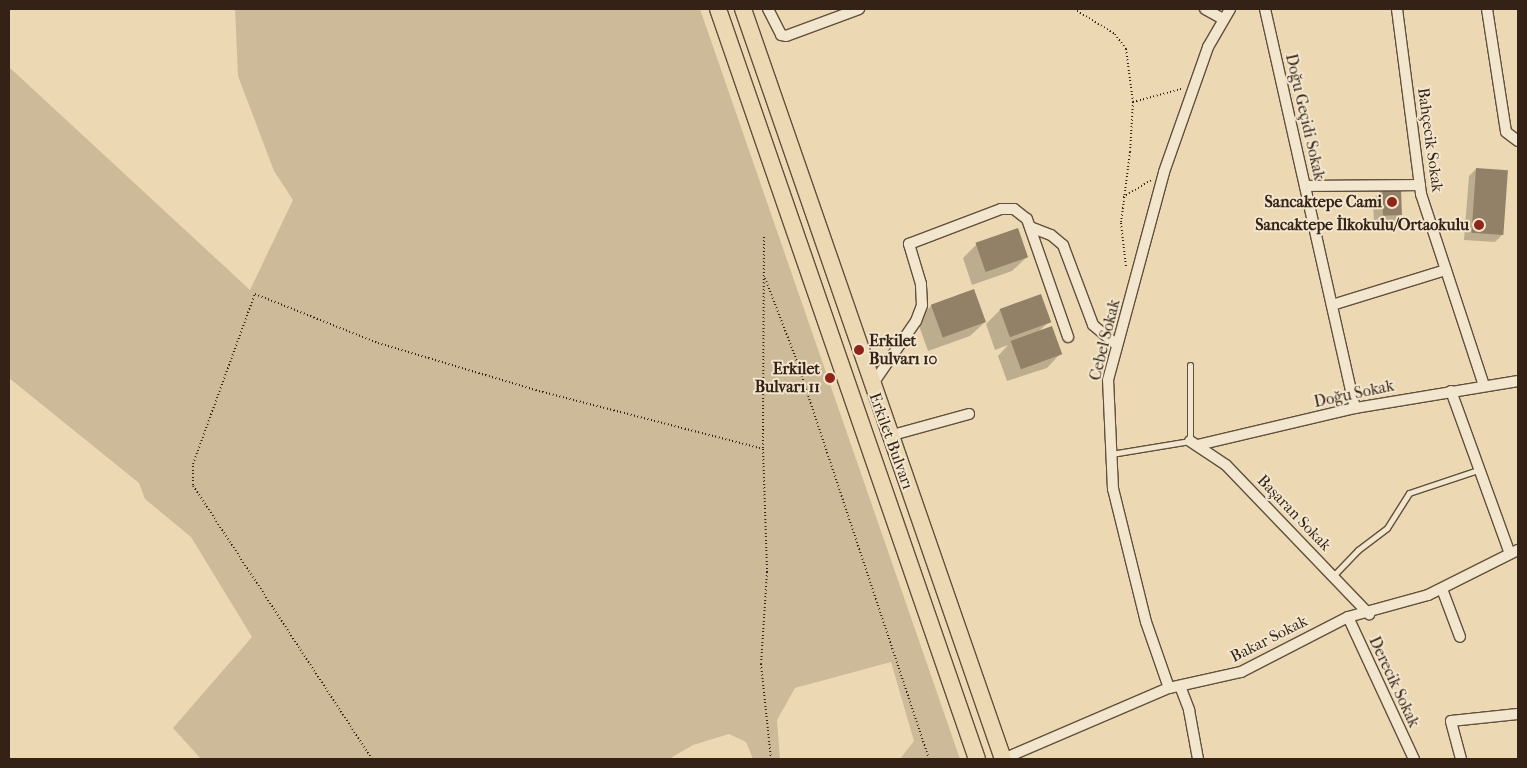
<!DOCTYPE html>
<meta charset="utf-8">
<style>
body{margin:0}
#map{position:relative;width:1527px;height:768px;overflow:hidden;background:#ecd9b3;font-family:"IM FELL French Canon",serif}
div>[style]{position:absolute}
.green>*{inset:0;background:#cdba98}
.shadow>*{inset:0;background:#0003}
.building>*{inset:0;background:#938167;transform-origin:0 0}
.path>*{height:2px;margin-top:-1px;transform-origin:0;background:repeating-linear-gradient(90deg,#332215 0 1px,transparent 0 3.5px)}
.roads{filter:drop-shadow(1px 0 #61503c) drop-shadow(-1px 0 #61503c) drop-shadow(0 1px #61503c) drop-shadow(0 -1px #61503c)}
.lane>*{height:5px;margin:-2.5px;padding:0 2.5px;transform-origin:2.5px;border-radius:2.5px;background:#f3e6ce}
.street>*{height:10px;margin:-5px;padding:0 5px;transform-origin:5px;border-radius:5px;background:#f3e6ce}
.primary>*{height:16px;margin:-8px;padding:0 8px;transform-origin:8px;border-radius:8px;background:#ecd9b3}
.dots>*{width:14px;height:14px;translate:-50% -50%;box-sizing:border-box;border:2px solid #f3e6ce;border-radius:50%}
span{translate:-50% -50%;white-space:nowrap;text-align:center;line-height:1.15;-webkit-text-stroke:4px #f3e6ce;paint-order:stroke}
.street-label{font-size:16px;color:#332215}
.poi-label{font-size:16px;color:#332215;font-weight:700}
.right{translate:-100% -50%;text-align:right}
.left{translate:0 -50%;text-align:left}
.frame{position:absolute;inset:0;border:10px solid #332215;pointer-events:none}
</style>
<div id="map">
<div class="green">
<i style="clip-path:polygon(235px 9px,700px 9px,960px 759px,900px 759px,914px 741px,891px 662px,795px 688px,777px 720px,780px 759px,753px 759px,746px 742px,729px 734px,693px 745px,669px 759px,201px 759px,173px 728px,252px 637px,191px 537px,145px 499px,139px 483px,9px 378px,9px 67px,250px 290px,293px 200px,274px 171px,238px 76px)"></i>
</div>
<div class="shadow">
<i style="clip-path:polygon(1476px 169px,1502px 235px,1495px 242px,1464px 240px,1469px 176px)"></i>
<i style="clip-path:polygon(1382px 190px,1401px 214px,1392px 224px,1374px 225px,1373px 199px)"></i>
<i style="clip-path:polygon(977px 244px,1027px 257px,1012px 271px,972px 285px,963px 258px)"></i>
<i style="clip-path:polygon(931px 306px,985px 322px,970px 336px,928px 351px,917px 320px)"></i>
<i style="clip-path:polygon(1000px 310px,1049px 322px,1038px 332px,1061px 353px,1047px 368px,1007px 381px,998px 356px,1008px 345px,995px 350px,986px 324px)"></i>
</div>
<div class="building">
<i style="left:1476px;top:168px;width:32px;height:65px;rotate:4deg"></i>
<i style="left:1401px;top:188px;width:27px;height:19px;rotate:88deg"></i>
<i style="left:1018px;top:228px;width:31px;height:45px;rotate:71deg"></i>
<i style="left:974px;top:289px;width:35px;height:46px;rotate:70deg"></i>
<i style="left:1041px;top:294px;width:30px;height:44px;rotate:70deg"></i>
<i style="left:1052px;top:326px;width:30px;height:44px;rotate:70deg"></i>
</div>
<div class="path">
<i style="left:1074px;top:9px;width:48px;rotate:31.4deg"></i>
<i style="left:1115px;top:34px;width:19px;rotate:54deg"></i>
<i style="left:1126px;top:49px;width:53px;rotate:82.5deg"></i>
<i style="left:1133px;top:102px;width:50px;rotate:93.4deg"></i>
<i style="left:1130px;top:152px;width:72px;rotate:97.2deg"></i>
<i style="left:1121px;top:223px;width:44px;rotate:83.5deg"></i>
<i style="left:1133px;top:102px;width:50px;rotate:-15.2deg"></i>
<i style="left:1123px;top:197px;width:33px;rotate:-31deg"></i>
<i style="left:764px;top:237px;width:212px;rotate:90.3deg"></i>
<i style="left:763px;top:449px;width:123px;rotate:88.1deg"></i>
<i style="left:767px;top:572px;width:92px;rotate:93.7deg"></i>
<i style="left:761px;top:664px;width:96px;rotate:84deg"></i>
<i style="left:765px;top:278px;width:84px;rotate:69deg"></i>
<i style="left:795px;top:356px;width:425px;rotate:71.6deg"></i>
<i style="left:372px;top:759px;width:327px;rotate:-123.2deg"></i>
<i style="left:193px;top:485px;width:21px;rotate:-90deg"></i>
<i style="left:193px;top:464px;width:181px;rotate:-70deg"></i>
<i style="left:255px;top:294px;width:132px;rotate:21.7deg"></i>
<i style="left:378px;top:343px;width:168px;rotate:16.6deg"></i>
<i style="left:539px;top:391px;width:231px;rotate:14.5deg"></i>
</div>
<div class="roads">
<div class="lane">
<i style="left:1111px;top:454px;width:80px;rotate:-9.3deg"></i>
<i style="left:1190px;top:441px;width:76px;rotate:-90deg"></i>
<i style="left:1334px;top:575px;width:35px;rotate:-46deg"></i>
<i style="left:1358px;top:550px;width:36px;rotate:-37deg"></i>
<i style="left:1387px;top:528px;width:41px;rotate:-57.8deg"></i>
<i style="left:1409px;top:493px;width:73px;rotate:-18.4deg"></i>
</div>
<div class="street">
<i style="left:768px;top:9px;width:29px;rotate:63deg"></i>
<i style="left:781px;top:35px;width:5px;rotate:11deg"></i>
<i style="left:786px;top:36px;width:78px;rotate:-20.3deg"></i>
<i style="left:1205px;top:9px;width:21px;rotate:29deg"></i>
<i style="left:1265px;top:9px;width:409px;rotate:77.3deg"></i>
<i style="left:1397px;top:9px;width:187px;rotate:82.6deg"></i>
<i style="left:1421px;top:194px;width:202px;rotate:71.8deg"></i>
<i style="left:1487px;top:9px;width:124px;rotate:81.2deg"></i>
<i style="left:1506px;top:132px;width:15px;rotate:37deg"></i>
<i style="left:1305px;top:186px;width:115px;rotate:-0.5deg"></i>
<i style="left:1030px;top:227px;width:22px;rotate:21deg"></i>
<i style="left:1051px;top:235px;width:16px;rotate:40deg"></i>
<i style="left:1063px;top:245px;width:85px;rotate:69.4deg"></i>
<i style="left:1093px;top:325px;width:30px;rotate:40deg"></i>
<i style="left:1332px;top:305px;width:119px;rotate:-17.1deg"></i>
<i style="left:872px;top:385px;width:78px;rotate:-55.5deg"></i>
<i style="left:916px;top:321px;width:17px;rotate:-69deg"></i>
<i style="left:922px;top:305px;width:21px;rotate:-93deg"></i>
<i style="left:921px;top:284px;width:42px;rotate:-106.7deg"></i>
<i style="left:909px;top:244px;width:98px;rotate:-20.8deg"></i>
<i style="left:1001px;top:209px;width:13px"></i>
<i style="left:1014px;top:209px;width:16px;rotate:38deg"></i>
<i style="left:1027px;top:219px;width:125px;rotate:70.8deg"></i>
<i style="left:1451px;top:391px;width:173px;rotate:70.1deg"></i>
<i style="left:889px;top:436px;width:83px;rotate:-15.4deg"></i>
<i style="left:1190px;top:441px;width:43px;rotate:33.7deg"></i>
<i style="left:1226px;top:465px;width:207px;rotate:46.2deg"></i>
<i style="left:1198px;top:445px;width:161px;rotate:-13.3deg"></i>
<i style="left:1355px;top:408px;width:165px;rotate:-9.4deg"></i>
<i style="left:1442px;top:589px;width:51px;rotate:69.4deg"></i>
<i style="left:1348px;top:617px;width:157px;rotate:65.1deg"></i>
<i style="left:1180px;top:686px;width:26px;rotate:69deg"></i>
<i style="left:1189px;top:710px;width:50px;rotate:79.6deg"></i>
<i style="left:1169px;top:688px;width:70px;rotate:-109.2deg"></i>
<i style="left:1146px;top:622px;width:137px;rotate:-103.9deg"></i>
<i style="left:1113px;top:489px;width:109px;rotate:-92.6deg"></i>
<i style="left:1108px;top:380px;width:215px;rotate:-74.9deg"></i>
<i style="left:1164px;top:172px;width:133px;rotate:-70.6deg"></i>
<i style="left:1208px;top:47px;width:44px;rotate:-59.9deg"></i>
<i style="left:1003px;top:759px;width:181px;rotate:-23.2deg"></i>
<i style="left:1169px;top:688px;width:74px;rotate:-12.5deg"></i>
<i style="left:1241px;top:672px;width:120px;rotate:-27.2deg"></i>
<i style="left:1348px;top:617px;width:83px;rotate:-15.4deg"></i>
<i style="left:1428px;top:595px;width:101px;rotate:-26.6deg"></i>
<i style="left:1461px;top:759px;width:39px;rotate:-105deg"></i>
<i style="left:1451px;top:721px;width:67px;rotate:-6deg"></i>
</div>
<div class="primary">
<i style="left:718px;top:9px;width:793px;rotate:70.95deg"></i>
<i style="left:743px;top:9px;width:794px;rotate:70.88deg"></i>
</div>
</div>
<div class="dots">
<i style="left:1392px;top:202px;background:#8f2418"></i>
<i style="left:1479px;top:225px;background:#8f2418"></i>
<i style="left:859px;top:350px;background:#8f2418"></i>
<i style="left:830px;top:378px;background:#8f2418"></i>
</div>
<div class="street-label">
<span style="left:1305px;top:117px;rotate:77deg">Doğu Geçidi Sokak</span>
<span style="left:1430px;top:140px;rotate:82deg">Bahçecik Sokak</span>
<span style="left:1105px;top:340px;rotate:-76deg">Cebel Sokak</span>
<span style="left:1354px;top:394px;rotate:-12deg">Doğu Sokak</span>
<span style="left:891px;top:441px;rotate:70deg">Erkilet Bulvarı</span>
<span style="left:1294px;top:513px;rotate:46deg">Başaran Sokak</span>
<span style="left:1269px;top:639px;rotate:-27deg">Bakar Sokak</span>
<span style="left:1394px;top:682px;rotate:65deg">Derecik Sokak</span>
</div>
<div class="poi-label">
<span class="right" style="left:1382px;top:202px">Sancaktepe Cami</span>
<span class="right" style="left:1469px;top:225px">Sancaktepe İlkokulu/Ortaokulu</span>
<span class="left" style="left:869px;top:350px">Erkilet<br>Bulvarı 10</span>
<span class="right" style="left:820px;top:378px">Erkilet<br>Bulvarı 11</span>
</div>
<div class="frame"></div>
</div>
